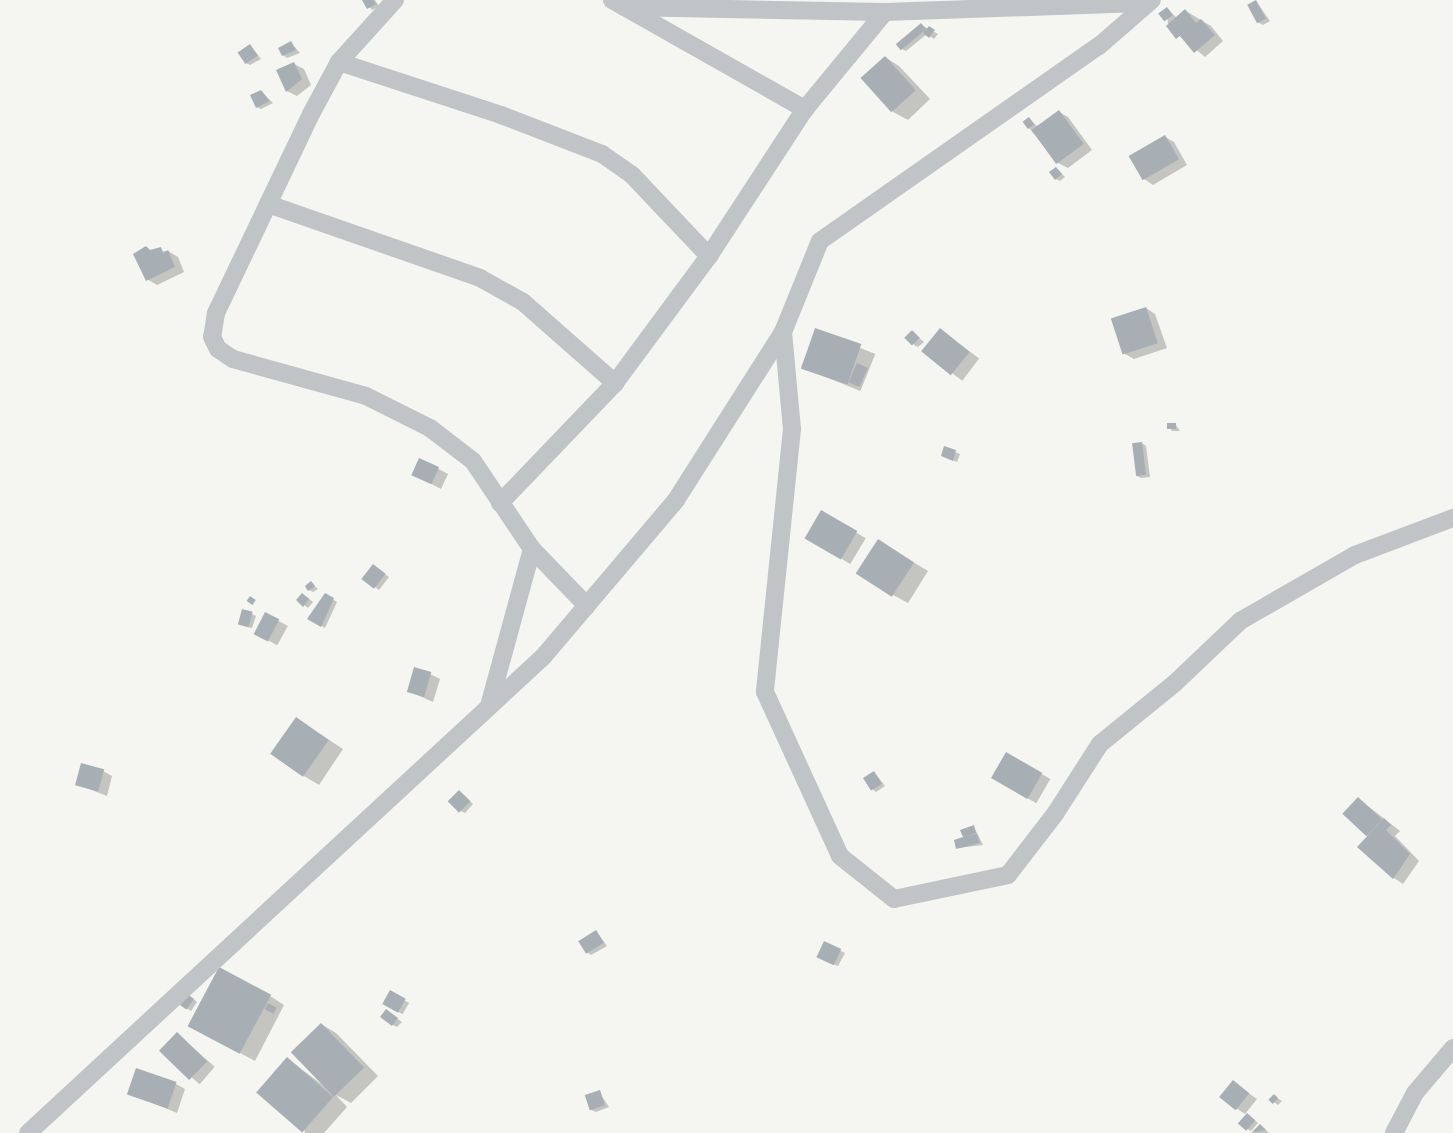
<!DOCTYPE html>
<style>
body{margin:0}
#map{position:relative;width:1453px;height:1133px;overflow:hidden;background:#f5f5f2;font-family:"Open Sans",sans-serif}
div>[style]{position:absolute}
.shadow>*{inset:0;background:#0003;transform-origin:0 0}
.building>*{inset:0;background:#a8afb4;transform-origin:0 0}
.minor>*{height:18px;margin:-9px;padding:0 9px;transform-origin:9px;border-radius:9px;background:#c0c4c7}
span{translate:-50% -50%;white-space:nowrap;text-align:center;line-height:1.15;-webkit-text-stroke:6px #fff;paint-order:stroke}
</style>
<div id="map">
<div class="shadow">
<i style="clip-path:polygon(364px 0,375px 0,379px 6px,372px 10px)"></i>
<i style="clip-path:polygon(1256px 1px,1270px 21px,1263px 25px,1259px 23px)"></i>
<i style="clip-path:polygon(1167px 9px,1177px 18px,1186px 11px,1211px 26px,1223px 41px,1205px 57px,1168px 26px)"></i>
<i style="clip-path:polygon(921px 25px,938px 34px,934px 39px,927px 34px,906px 51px,902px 49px)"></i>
<i style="clip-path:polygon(291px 43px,300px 53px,287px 58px,283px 55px)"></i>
<i style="clip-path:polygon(250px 45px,261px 59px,250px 65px,246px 63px)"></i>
<i style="clip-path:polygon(885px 57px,899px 66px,930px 99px,908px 120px,893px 112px)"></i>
<i style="clip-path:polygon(294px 64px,304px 69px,311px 85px,297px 96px,287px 91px)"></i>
<i style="clip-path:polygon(261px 92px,273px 103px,261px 109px,257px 107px)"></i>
<i style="clip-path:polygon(1059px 112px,1068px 117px,1092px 150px,1068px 168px,1058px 163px,1029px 128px,1029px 119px,1038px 127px)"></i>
<i style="clip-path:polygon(1165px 137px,1174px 142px,1187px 165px,1153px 185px,1144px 179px)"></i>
<i style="clip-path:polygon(1056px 168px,1065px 177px,1060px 181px,1056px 179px)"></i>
<i style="clip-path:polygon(168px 251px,178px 257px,184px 272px,157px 285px,147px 279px,152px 252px)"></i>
<i style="clip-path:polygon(1146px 308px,1155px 314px,1167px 348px,1134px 359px,1125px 354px)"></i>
<i style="left:940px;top:329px;width:49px;height:28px;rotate:37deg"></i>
<i style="left:816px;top:330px;width:64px;height:40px;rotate:22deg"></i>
<i style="clip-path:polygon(912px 332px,924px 342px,918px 347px,914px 345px)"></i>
<i style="clip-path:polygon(1168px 425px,1176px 425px,1180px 431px,1172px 431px)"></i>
<i style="clip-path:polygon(1142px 443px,1146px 446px,1150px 477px,1141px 478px,1137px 476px)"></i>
<i style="clip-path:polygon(945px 448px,960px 454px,957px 462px,947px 458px)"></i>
<i style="clip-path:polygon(420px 459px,448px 474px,441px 489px,422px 479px)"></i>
<i style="left:822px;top:512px;width:51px;height:30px;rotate:31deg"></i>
<i style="clip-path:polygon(893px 550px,928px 571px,908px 603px,893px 595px)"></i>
<i style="clip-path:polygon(377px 568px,389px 577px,379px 590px,363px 578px)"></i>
<i style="clip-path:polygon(311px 583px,318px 589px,313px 592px,309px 590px)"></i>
<i style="clip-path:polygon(326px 595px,337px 602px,325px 628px,309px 619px)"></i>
<i style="clip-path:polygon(307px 597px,313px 602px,308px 608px,304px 605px)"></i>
<i style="clip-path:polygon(252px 614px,256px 616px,252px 628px,244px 626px)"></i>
<i style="left:266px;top:614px;width:25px;height:22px;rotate:29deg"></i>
<i style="clip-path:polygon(430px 674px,440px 679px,433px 702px,408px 691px)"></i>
<i style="clip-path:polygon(297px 719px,343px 749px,319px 785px,304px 776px)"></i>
<i style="left:1007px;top:754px;width:50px;height:28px;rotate:30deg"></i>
<i style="clip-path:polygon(103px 771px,112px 776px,107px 796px,76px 784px)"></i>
<i style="clip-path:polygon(874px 772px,885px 786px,876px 792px,872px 789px)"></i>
<i style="clip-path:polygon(464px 795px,473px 804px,465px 813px,461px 811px)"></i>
<i style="clip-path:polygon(1359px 799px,1400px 831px,1395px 836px,1419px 861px,1403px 884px,1394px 878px,1369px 837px,1345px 814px)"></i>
<i style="clip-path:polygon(974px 827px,983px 845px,958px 848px,965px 838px)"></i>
<i style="clip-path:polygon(596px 931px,607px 946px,591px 955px,587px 952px)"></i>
<i style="clip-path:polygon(825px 943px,845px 953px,838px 966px,822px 959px)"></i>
<i style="left:390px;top:992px;width:22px;height:13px;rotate:30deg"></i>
<i style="clip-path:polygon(270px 996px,284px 1005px,255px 1061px,205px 1034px)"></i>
<i style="clip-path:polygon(191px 997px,197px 1002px,191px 1011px,186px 1008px)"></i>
<i style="clip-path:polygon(391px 1014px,402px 1022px,397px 1027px,393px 1025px)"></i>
<i style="clip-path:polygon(321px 1024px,336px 1033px,378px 1076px,351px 1103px,336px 1095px,347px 1107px,324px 1133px,305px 1133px,288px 1059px,324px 1086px)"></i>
<i style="left:177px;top:1034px;width:50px;height:23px;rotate:41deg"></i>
<i style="clip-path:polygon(1233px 1082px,1257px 1099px,1245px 1114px,1236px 1108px)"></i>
<i style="clip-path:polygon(176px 1084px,185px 1089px,177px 1113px,128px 1093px)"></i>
<i style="clip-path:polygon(599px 1092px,609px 1107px,596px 1112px,591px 1110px)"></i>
<i style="clip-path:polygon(1274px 1096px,1282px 1101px,1278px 1105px,1271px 1100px)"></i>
<i style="clip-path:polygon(1252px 1118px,1258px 1123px,1251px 1131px,1247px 1129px)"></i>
<i style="clip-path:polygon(1260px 1126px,1265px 1129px,1269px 1133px,1254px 1133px)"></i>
</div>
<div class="building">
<i style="clip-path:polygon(362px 0,373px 0,376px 4px,367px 9px)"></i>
<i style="left:1256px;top:0;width:21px;height:10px;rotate:62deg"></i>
<i style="left:1167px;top:7px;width:10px;height:11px;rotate:53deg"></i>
<i style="clip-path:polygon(1185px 9px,1196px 23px,1201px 19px,1215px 35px,1194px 53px,1180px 36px,1188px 29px,1176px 39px,1166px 26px)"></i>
<i style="left:921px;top:23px;width:8px;height:33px;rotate:50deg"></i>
<i style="clip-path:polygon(929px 26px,935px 30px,929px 38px,923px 33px)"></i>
<i style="clip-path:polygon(291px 41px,296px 50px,282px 56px,278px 48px)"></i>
<i style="left:250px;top:44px;width:14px;height:15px;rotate:56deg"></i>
<i style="left:885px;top:56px;width:46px;height:33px;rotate:48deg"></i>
<i style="clip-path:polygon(294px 62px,302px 79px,286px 92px,276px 70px)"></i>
<i style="clip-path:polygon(261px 90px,270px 101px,256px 108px,250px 95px)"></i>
<i style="left:1059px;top:110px;width:42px;height:34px;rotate:54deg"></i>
<i style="left:1029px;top:117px;width:9px;height:8px;rotate:54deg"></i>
<i style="left:1165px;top:135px;width:28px;height:42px;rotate:60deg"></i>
<i style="clip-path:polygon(1056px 167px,1062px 174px,1055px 180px,1049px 172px)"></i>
<i style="clip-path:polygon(146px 246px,150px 250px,161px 247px,163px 253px,168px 250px,175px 267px,146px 281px,133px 254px)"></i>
<i style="left:1146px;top:307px;width:38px;height:37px;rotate:72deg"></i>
<i style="left:815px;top:328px;width:49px;height:43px;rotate:19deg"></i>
<i style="left:940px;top:328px;width:38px;height:30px;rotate:39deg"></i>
<i style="left:912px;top:330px;width:11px;height:11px;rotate:45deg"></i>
<i style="left:857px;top:363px;width:12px;height:21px;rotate:24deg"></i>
<i style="left:1176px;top:423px;width:6px;height:9px;rotate:90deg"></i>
<i style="left:1142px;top:442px;width:33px;height:10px;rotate:83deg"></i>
<i style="clip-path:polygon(944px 446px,956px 450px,953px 461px,941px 456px)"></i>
<i style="left:419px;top:458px;width:22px;height:19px;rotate:24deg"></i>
<i style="left:821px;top:510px;width:42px;height:33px;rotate:30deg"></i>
<i style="left:878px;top:539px;width:43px;height:41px;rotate:33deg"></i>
<i style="left:373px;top:564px;width:16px;height:19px;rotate:38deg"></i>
<i style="clip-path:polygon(311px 581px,315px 586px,308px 591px,305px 586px)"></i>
<i style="clip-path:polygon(302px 593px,309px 599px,303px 607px,296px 600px)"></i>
<i style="clip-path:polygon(325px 593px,334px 598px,321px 627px,307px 619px)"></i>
<i style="left:250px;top:596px;width:7px;height:6px;rotate:34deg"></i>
<i style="left:242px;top:609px;width:11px;height:16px;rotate:15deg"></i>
<i style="left:265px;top:612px;width:16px;height:25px;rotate:27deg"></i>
<i style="left:414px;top:667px;width:18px;height:26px;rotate:16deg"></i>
<i style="left:296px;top:717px;width:40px;height:45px;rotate:35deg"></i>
<i style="left:1006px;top:752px;width:42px;height:30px;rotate:30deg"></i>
<i style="left:81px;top:763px;width:24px;height:23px;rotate:15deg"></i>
<i style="left:874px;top:771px;width:15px;height:13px;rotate:58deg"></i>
<i style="left:459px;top:790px;width:16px;height:16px;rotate:45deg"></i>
<i style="left:1358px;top:797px;width:33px;height:23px;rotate:43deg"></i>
<i style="clip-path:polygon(1384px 818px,1391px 825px,1386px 830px,1410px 854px,1393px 879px,1357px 847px)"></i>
<i style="clip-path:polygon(974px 825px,976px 833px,968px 836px,977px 834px,980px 843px,956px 849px,954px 840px,963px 837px,960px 830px)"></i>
<i style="left:596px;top:930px;width:15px;height:21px;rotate:58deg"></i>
<i style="left:824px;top:941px;width:19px;height:18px;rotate:25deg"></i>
<i style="left:219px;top:967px;width:59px;height:67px;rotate:28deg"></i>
<i style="left:390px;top:990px;width:18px;height:16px;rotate:29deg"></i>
<i style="left:186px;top:993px;width:10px;height:13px;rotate:37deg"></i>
<i style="left:268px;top:1003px;width:10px;height:7px;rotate:29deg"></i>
<i style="left:386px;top:1009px;width:15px;height:10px;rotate:37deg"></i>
<i style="left:321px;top:1023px;width:62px;height:42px;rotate:46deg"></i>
<i style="left:177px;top:1032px;width:42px;height:26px;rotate:44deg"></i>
<i style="left:287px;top:1057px;width:61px;height:47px;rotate:41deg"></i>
<i style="left:136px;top:1068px;width:43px;height:28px;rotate:19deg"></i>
<i style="left:1233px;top:1080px;width:21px;height:22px;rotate:39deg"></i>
<i style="left:600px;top:1090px;width:16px;height:16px;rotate:72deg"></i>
<i style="left:1274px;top:1094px;width:6px;height:8px;rotate:45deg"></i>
<i style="left:1247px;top:1113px;width:11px;height:14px;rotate:41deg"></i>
<i style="clip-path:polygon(1260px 1124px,1266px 1130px,1251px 1133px)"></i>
</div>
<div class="minor">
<i style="left:395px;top:0;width:84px;rotate:132.1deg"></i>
<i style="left:339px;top:62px;width:59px;rotate:118.3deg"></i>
<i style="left:311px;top:114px;width:221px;rotate:115.5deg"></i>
<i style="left:216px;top:313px;width:24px;rotate:99deg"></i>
<i style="left:212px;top:337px;width:13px;rotate:63deg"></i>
<i style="left:218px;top:349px;width:18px;rotate:34deg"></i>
<i style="left:233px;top:359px;width:138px;rotate:15.5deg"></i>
<i style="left:366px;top:396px;width:72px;rotate:26.6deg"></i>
<i style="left:430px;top:428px;width:54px;rotate:37.5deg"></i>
<i style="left:473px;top:461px;width:106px;rotate:56.2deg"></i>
<i style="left:532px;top:549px;width:79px;rotate:46deg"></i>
<i style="left:612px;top:0;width:222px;rotate:29.5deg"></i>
<i style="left:624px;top:7px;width:261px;rotate:1.1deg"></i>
<i style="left:885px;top:12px;width:263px;rotate:-2deg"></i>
<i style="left:339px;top:62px;width:170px;rotate:18.1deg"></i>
<i style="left:501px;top:115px;width:108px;rotate:21.1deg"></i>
<i style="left:602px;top:154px;width:37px;rotate:35deg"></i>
<i style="left:632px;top:175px;width:112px;rotate:46.5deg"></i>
<i style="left:268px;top:204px;width:225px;rotate:19.2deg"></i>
<i style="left:480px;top:278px;width:49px;rotate:29.2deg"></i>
<i style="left:523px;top:302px;width:123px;rotate:41.4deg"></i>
<i style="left:783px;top:332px;width:97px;rotate:84.7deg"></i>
<i style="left:792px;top:429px;width:264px;rotate:95.9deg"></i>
<i style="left:765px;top:692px;width:180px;rotate:65.4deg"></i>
<i style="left:840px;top:856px;width:69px;rotate:38.5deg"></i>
<i style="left:894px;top:899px;width:116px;rotate:-11.9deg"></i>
<i style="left:1008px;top:875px;width:77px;rotate:-52.4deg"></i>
<i style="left:1055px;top:814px;width:83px;rotate:-57.3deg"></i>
<i style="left:1100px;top:744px;width:97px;rotate:-39.1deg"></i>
<i style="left:1175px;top:683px;width:90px;rotate:-43.6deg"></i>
<i style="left:1240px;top:621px;width:133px;rotate:-29.9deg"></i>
<i style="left:1355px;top:555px;width:105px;rotate:-20.7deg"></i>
<i style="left:500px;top:503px;width:166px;rotate:-46.2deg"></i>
<i style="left:615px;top:383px;width:158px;rotate:-53.5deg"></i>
<i style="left:709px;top:256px;width:176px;rotate:-56.9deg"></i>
<i style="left:805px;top:109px;width:126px;rotate:-50.5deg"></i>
<i style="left:489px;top:706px;width:163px;rotate:-74.7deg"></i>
<i style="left:28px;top:1133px;width:701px;rotate:-42.75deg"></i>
<i style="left:543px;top:657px;width:206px;rotate:-49.7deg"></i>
<i style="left:676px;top:500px;width:199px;rotate:-57.5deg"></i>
<i style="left:783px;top:332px;width:98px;rotate:-67.9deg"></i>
<i style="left:820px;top:241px;width:340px;rotate:-35deg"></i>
<i style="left:1099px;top:46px;width:70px;rotate:-41deg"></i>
<i style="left:1394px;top:1133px;width:45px;rotate:-62.3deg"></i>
<i style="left:1415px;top:1093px;width:59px;rotate:-49.8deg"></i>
</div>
</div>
